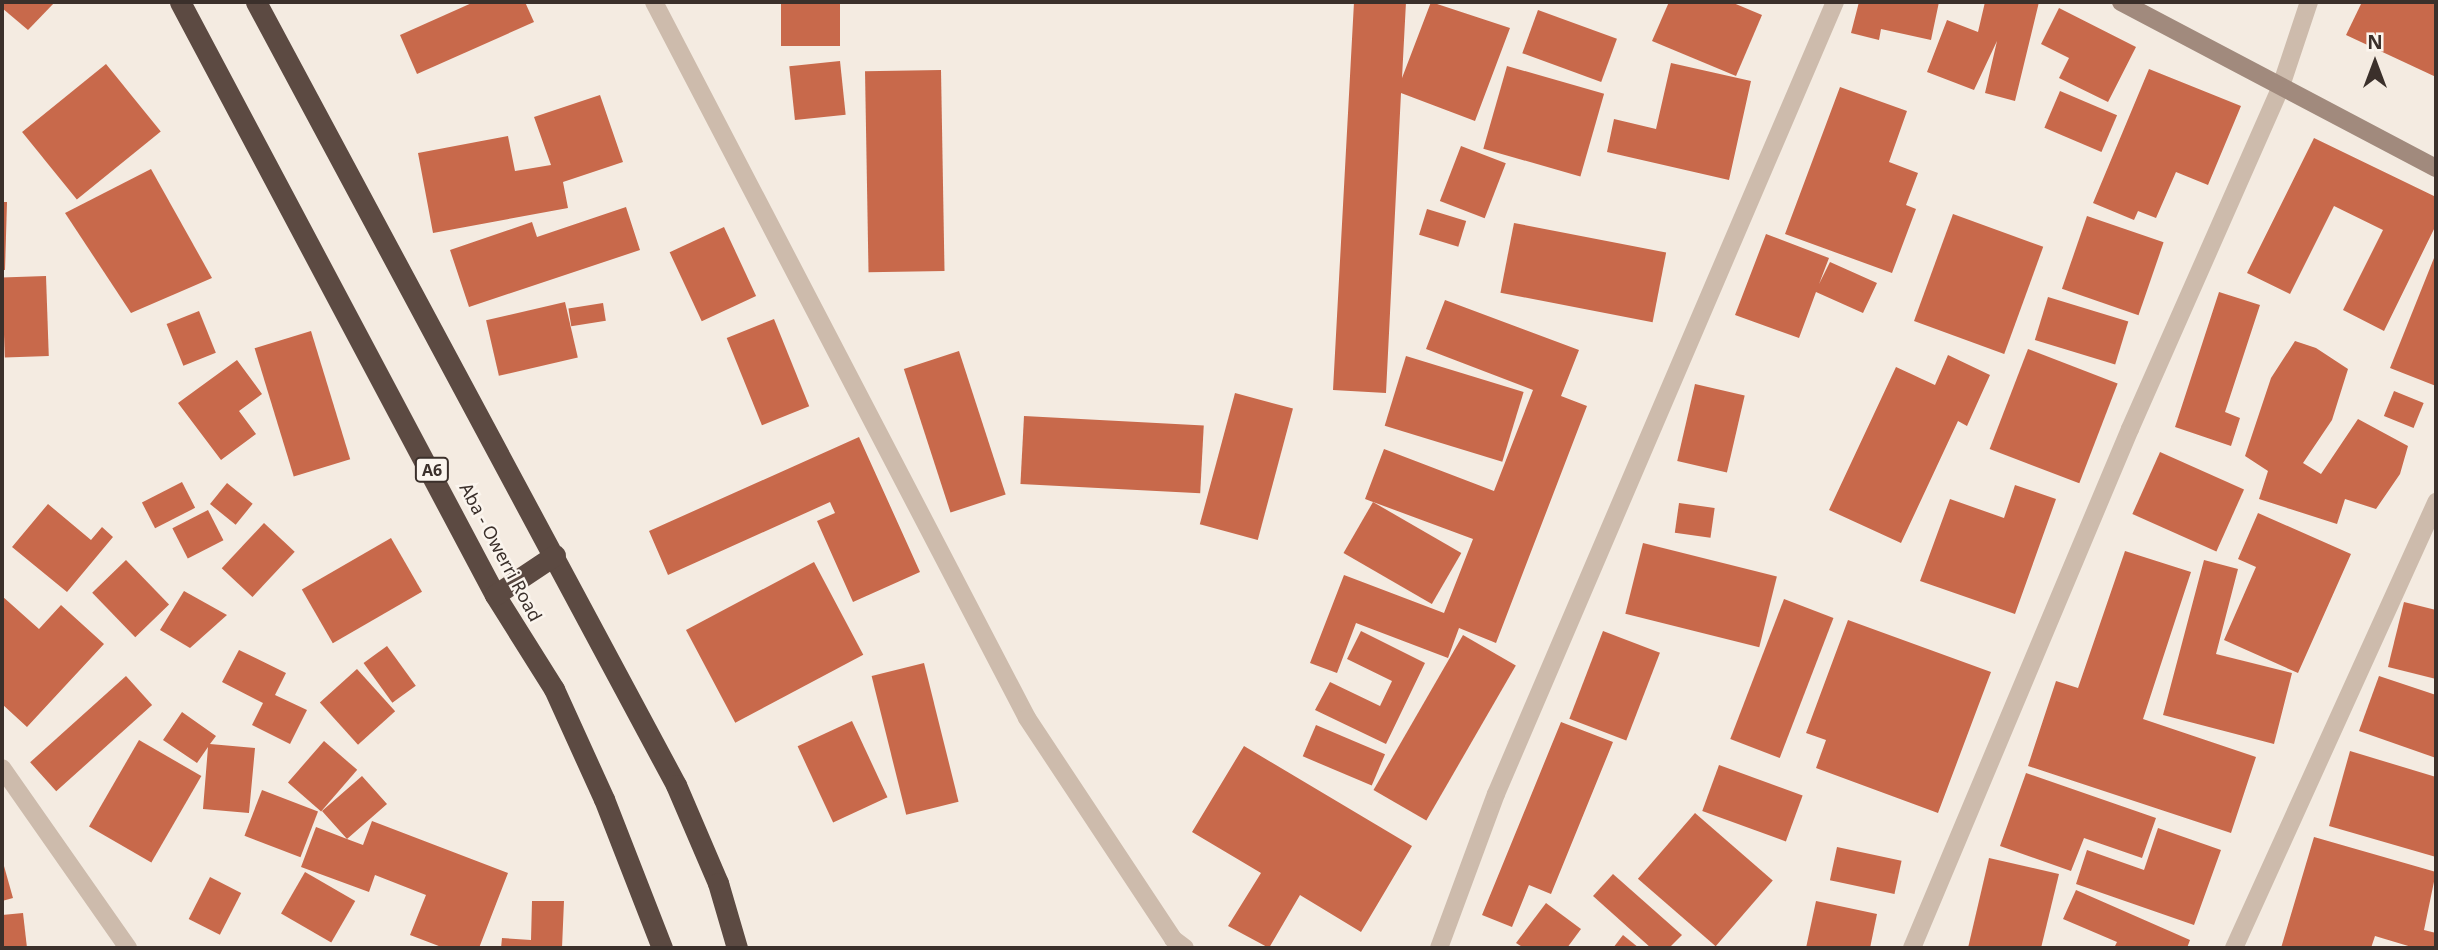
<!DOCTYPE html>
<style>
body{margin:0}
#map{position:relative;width:2438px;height:950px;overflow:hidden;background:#f4ebe1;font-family:"Noto Sans",sans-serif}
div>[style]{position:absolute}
.building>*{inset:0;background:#c8694b;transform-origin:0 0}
.street>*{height:18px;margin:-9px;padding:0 9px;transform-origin:9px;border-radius:9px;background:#cdbbac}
.secondary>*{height:18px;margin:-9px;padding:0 9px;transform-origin:9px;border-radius:9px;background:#a18a7d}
.highway>*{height:21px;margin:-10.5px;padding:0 10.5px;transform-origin:10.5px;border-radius:10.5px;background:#5c4a42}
span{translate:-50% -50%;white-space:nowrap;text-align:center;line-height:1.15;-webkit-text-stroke:5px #fbf5ee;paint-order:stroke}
.shield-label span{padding:2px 5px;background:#fbf5ee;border:2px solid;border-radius:5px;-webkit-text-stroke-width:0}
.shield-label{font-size:16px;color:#3b302b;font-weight:700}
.street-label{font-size:18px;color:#3b302b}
.frame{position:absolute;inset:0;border:4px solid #3b302b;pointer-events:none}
.north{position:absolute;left:2340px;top:28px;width:70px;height:70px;-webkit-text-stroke:5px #fbf5ee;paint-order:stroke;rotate:0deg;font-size:19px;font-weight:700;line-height:28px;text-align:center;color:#3b302b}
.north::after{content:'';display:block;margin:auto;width:24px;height:32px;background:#3b302b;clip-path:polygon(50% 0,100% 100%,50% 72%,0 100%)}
</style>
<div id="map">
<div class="building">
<i style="clip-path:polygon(2px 2px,55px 2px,28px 30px,2px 8px)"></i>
<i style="clip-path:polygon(474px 2px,525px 2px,534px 22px,417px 74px,400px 35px)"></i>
<i style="left:781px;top:2px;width:59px;height:44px"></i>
<i style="clip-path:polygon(1354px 2px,1406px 2px,1402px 78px,1431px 2px,1510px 28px,1475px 121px,1401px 93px,1386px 393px,1333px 390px)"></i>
<i style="clip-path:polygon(1669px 2px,1731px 2px,1762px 15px,1736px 76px,1652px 41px)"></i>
<i style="clip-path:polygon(1859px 2px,1939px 2px,1931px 40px,1881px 29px,1879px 40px,1851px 33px)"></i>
<i style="clip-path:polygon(1985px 2px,2039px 2px,2015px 101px,1985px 93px,1997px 41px,1974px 90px,1927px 72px,1947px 20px,1978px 32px)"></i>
<i style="clip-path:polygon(2362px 2px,2436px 2px,2436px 77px,2346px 35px)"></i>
<i style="clip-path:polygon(2059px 8px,2136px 47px,2108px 102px,2059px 78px,2069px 58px,2041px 44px)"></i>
<i style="left:1538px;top:10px;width:84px;height:46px;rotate:20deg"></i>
<i style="left:840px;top:61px;width:54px;height:51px;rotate:84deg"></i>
<i style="clip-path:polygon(1671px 63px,1751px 81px,1729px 180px,1607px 152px,1614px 119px,1656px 129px)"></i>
<i style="left:106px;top:64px;width:87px;height:108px;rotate:51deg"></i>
<i style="left:1507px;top:66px;width:101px;height:86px;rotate:16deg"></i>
<i style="clip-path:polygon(2149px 69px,2241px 106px,2208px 185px,2176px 172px,2156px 218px,2138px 211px,2134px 220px,2093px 203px)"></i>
<i style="left:941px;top:70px;width:201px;height:76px;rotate:89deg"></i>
<i style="clip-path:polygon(1840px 87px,1907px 111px,1889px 162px,1918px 173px,1906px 205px,1916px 209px,1892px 273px,1785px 234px)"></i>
<i style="left:2060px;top:91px;width:62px;height:40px;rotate:23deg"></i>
<i style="clip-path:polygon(600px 95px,623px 162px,563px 182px,568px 208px,433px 233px,418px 153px,508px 136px,515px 171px,551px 165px,534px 117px)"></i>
<i style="clip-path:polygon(2314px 138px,2436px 197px,2436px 225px,2384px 331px,2343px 310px,2383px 230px,2334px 206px,2290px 294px,2247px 273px)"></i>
<i style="left:1461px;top:146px;width:48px;height:59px;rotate:21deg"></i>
<i style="clip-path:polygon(151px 169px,212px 278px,131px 313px,65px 213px)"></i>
<i style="clip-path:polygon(2px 202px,7px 202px,5px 270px,2px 270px)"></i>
<i style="clip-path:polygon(626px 207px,640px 250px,469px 307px,450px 250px,532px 222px,537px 237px)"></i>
<i style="left:1427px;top:209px;width:41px;height:27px;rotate:17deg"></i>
<i style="left:1953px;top:214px;width:96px;height:114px;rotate:20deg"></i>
<i style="left:2087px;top:216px;width:81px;height:77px;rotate:19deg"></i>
<i style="left:1514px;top:223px;width:155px;height:71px;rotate:11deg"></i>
<i style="left:724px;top:227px;width:76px;height:60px;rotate:65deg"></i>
<i style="clip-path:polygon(1766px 234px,1829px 258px,1819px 284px,1830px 262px,1877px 283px,1863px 313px,1816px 292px,1799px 338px,1735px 315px)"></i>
<i style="clip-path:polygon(2436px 253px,2436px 386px,2390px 368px)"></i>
<i style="left:46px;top:276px;width:80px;height:44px;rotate:88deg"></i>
<i style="clip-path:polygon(2219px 292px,2260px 305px,2225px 412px,2240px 418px,2231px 446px,2175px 427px)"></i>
<i style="left:2048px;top:297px;width:84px;height:45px;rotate:17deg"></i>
<i style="clip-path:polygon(1445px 300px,1579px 350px,1561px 396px,1587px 406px,1496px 643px,1459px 628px,1448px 658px,1356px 623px,1337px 673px,1310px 663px,1344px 575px,1444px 613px,1473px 539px,1365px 499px,1384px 449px,1494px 491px,1533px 390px,1426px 349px)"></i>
<i style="left:565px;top:302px;width:57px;height:81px;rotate:77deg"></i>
<i style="left:603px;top:303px;width:18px;height:35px;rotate:81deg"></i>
<i style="left:199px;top:311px;width:45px;height:35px;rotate:68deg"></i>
<i style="left:774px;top:319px;width:94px;height:51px;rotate:68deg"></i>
<i style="left:311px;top:331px;width:134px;height:59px;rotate:73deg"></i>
<i style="clip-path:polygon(2295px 341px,2316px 348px,2348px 369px,2332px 420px,2303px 463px,2321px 474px,2358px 419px,2408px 446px,2400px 474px,2376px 509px,2345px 499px,2337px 524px,2259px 499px,2268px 471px,2245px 456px,2271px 378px)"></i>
<i style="left:2028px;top:349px;width:96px;height:107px;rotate:21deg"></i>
<i style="left:959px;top:351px;width:151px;height:58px;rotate:72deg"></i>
<i style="clip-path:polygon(1948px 355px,1990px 375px,1967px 426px,1958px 421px,1901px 543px,1829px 510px,1896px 367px,1935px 385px)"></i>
<i style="left:1406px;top:356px;width:123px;height:73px;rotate:17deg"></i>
<i style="clip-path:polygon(237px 360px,262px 394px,239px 411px,256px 434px,221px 460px,178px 403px)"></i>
<i style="left:1695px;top:384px;width:51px;height:79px;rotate:13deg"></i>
<i style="left:2394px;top:391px;width:32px;height:27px;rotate:22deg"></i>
<i style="left:1235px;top:393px;width:60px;height:136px;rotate:15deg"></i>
<i style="left:1024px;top:416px;width:180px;height:68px;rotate:3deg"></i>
<i style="clip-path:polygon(859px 437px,920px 572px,853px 602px,817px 521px,835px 513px,830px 502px,668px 575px,649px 531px)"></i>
<i style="left:2160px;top:452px;width:92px;height:68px;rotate:24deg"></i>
<i style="left:182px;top:482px;width:29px;height:45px;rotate:63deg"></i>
<i style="left:227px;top:483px;width:33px;height:27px;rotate:39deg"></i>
<i style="clip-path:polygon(2015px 485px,2056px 499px,2015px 614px,1920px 581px,1950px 499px,2004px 518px)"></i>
<i style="left:1373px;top:502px;width:102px;height:59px;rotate:30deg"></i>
<i style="left:1679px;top:503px;width:36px;height:30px;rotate:8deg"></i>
<i style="clip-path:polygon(48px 504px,91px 540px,102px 527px,113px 537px,67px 592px,12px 547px)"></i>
<i style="left:208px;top:510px;width:34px;height:40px;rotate:63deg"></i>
<i style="clip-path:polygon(2258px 513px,2351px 554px,2298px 673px,2224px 640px,2256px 567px,2238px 559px)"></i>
<i style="left:264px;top:523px;width:42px;height:62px;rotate:43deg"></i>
<i style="left:391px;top:538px;width:62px;height:103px;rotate:60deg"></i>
<i style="left:1643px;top:543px;width:138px;height:73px;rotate:14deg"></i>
<i style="clip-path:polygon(2125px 551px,2191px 572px,2143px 719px,2256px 757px,2231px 833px,2028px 766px,2056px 681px,2078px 688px)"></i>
<i style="left:126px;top:560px;width:62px;height:47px;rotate:46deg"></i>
<i style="clip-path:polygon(2204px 560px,2238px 569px,2216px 654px,2292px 673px,2274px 744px,2163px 715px)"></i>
<i style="left:814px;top:562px;width:105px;height:145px;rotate:62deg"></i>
<i style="clip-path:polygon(184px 591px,227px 615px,190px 648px,160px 630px)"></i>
<i style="clip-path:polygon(2px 596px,39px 629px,61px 605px,104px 644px,27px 727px,2px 704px)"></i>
<i style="left:1784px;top:599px;width:53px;height:150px;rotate:21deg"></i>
<i style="clip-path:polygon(2404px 602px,2436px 610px,2436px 679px,2388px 667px)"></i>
<i style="clip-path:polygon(1848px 620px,1991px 672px,1938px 813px,1816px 768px,1826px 740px,1806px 733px)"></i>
<i style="clip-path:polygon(1361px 631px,1425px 663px,1386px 744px,1315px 710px,1330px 682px,1380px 706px,1392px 681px,1347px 659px)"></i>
<i style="left:1603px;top:631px;width:61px;height:94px;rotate:21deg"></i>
<i style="left:1463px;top:635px;width:61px;height:179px;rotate:30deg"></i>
<i style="left:387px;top:646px;width:49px;height:29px;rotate:54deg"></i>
<i style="clip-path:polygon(239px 650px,286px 673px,275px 695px,307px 710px,290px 744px,252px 725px,263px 703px,222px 682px)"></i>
<i style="left:924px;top:663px;width:143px;height:54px;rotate:76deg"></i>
<i style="left:357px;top:669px;width:57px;height:50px;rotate:48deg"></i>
<i style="left:126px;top:676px;width:39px;height:129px;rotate:48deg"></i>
<i style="clip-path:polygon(2379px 676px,2436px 695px,2436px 758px,2359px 731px)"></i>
<i style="clip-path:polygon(182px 712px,216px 736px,210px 744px,255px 748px,249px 813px,203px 809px,208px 747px,197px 763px,163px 740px)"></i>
<i style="left:852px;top:721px;width:84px;height:60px;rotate:65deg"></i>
<i style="clip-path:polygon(1561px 722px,1613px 742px,1551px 894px,1529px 885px,1512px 927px,1482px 915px)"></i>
<i style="left:1316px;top:725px;width:75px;height:34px;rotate:23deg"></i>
<i style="left:139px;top:740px;width:72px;height:100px;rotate:30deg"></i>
<i style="left:324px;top:741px;width:44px;height:55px;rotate:41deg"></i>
<i style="clip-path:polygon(1244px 746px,1412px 846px,1361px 932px,1300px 895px,1269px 948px,1228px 926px,1261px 873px,1192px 832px)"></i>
<i style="clip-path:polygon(2350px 751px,2436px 777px,2436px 857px,2329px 826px)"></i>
<i style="left:1719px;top:765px;width:89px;height:49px;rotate:20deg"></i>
<i style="clip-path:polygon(2026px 773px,2156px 818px,2142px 858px,2084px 838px,2071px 871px,2000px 846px)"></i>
<i style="clip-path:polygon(362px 776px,387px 804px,347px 839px,363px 845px,372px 821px,508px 873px,479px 948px,444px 948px,410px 935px,426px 895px,375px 875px,369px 892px,301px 867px,316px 827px,347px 839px,322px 811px)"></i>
<i style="left:262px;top:790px;width:60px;height:49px;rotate:21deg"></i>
<i style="left:1695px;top:813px;width:103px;height:87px;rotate:41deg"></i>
<i style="clip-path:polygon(2158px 828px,2221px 850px,2194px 925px,2076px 884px,2087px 850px,2144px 870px)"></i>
<i style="clip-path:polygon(2314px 837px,2436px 872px,2424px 930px,2436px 933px,2436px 948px,2415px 948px,2375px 936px,2371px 948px,2281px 948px)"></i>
<i style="left:1837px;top:847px;width:66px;height:34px;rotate:12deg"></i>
<i style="clip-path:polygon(1989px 858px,2059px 874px,2041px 948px,1968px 948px)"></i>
<i style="clip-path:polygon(2px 859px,13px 898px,2px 901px)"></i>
<i style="left:305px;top:872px;width:58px;height:48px;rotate:30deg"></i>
<i style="clip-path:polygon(1613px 874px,1682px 935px,1669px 948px,1651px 948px,1593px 896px)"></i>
<i style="left:210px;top:877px;width:35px;height:47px;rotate:27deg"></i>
<i style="clip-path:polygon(2076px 890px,2190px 940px,2187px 948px,2114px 948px,2117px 942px,2063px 919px)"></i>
<i style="clip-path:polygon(532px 901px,564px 901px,562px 948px,501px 948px,502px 938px,531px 940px)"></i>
<i style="clip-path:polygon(1816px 901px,1877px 914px,1870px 948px,1806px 948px)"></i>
<i style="clip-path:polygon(1546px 903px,1581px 929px,1567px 948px,1524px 948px,1516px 943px)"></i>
<i style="clip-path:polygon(23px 913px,27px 948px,2px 948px,2px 915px)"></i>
<i style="clip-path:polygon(1623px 935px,1639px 948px,1613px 948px)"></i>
</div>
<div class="street">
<i style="left:654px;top:2px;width:807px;rotate:62.48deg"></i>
<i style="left:1027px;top:718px;width:265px;rotate:56.5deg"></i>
<i style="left:1173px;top:939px;width:15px;rotate:37deg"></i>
<i style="left:2px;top:768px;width:220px;rotate:55deg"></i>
<i style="left:1439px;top:948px;width:164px;rotate:-69.7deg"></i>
<i style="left:1496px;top:794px;width:862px;rotate:-66.83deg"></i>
<i style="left:1912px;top:948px;width:563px;rotate:-67.22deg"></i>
<i style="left:2130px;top:429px;width:375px;rotate:-66.2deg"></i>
<i style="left:2281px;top:86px;width:89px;rotate:-71.6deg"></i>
<i style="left:2234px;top:948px;width:490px;rotate:-65.6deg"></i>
</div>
<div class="secondary">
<i style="left:2121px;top:2px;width:356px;rotate:27.8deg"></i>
</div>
<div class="highway">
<i style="left:180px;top:2px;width:671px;rotate:62.02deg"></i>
<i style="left:495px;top:595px;width:111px;rotate:57.9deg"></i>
<i style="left:554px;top:689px;width:121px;rotate:65.6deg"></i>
<i style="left:604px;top:799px;width:160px;rotate:68.7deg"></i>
<i style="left:256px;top:2px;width:889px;rotate:61.79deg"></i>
<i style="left:676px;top:785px;width:107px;rotate:66.8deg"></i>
<i style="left:718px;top:883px;width:68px;rotate:73.7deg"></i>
<i style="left:495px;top:595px;width:72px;rotate:-33.7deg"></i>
</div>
<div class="shield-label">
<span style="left:432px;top:470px">A6</span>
</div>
<div class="street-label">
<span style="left:501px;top:552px;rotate:62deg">Aba - Owerri Road</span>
</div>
<div class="frame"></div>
<div class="north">N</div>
</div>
